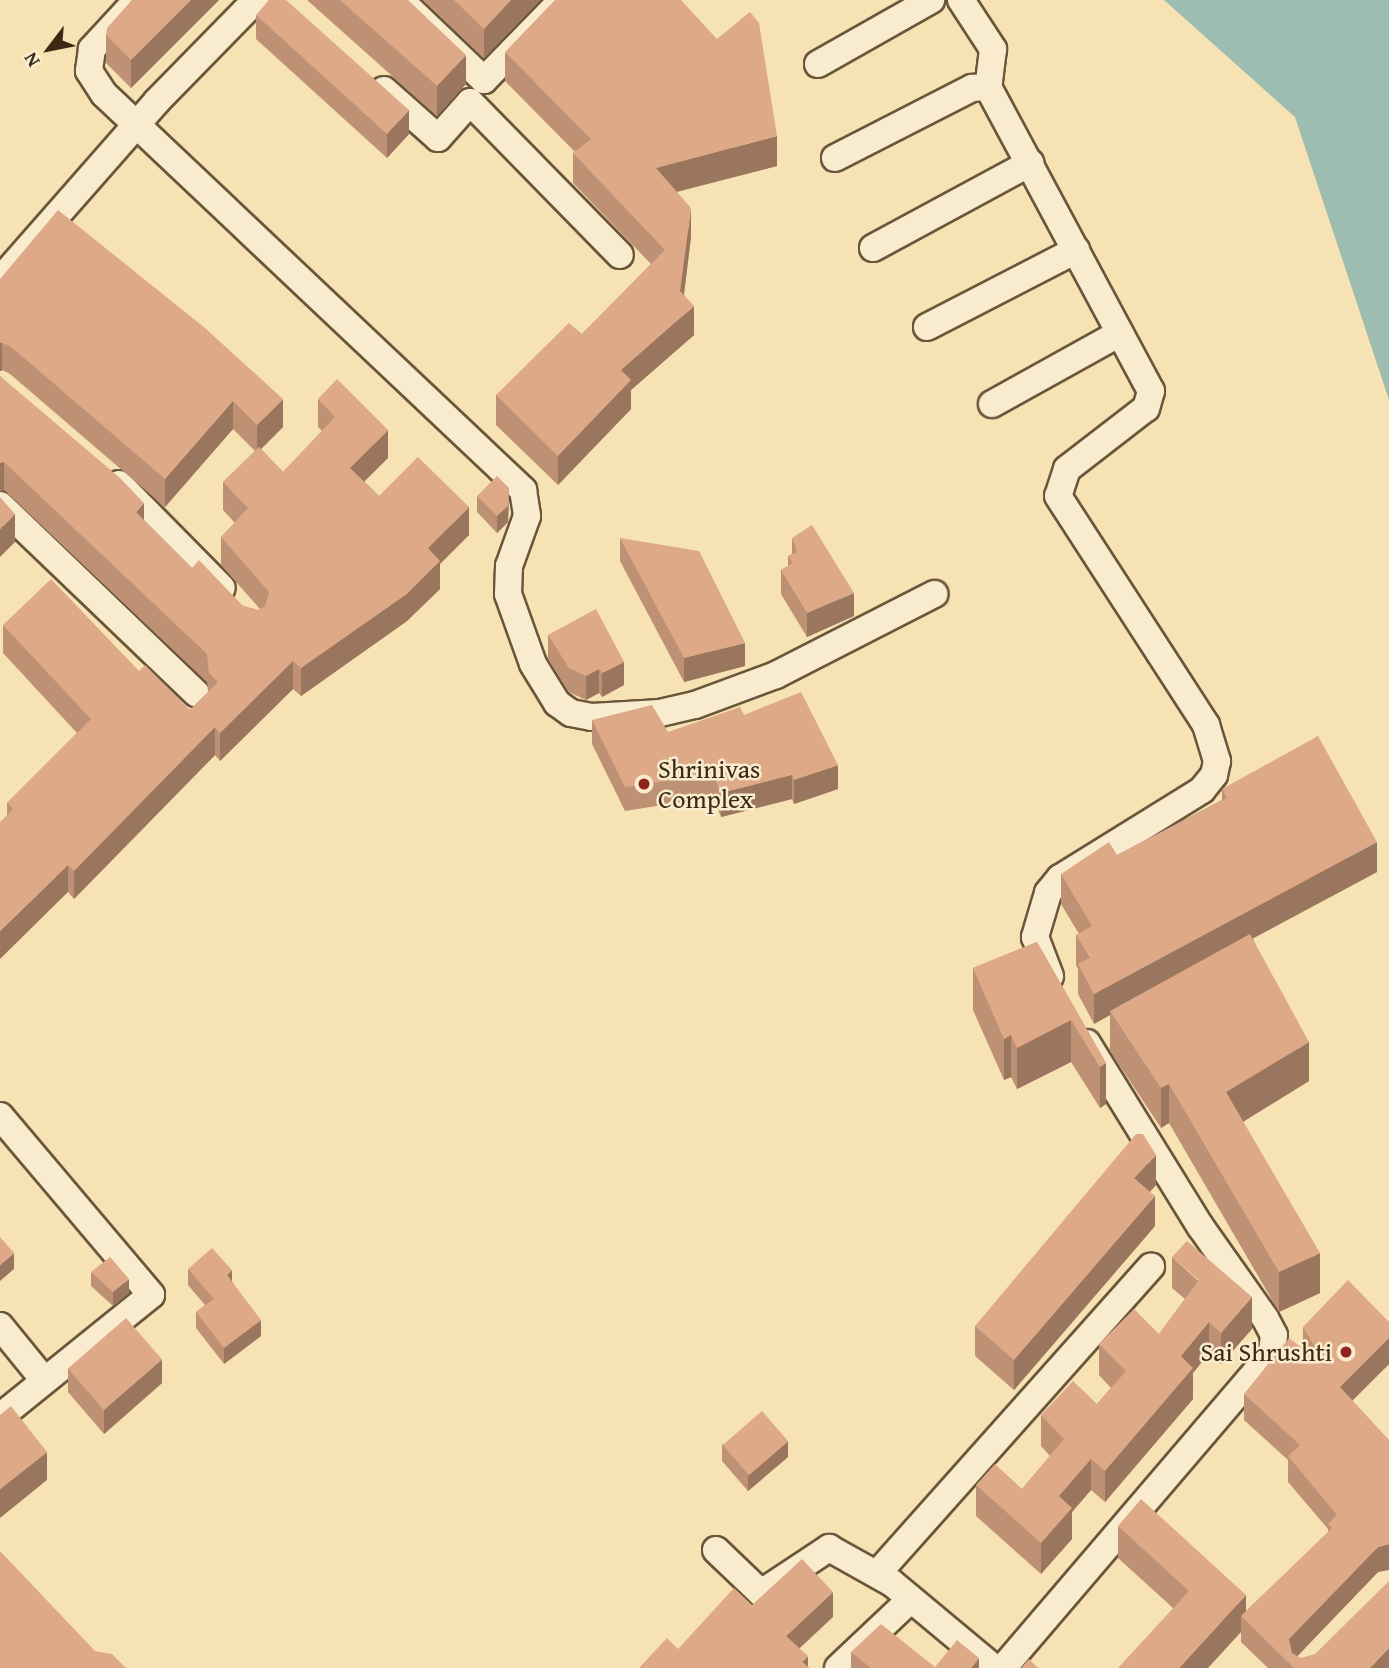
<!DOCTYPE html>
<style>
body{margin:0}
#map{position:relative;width:1389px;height:1668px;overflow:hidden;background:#f6e2b3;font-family:"Gentium Book Plus",serif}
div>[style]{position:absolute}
.water>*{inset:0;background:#9dbdb0}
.roads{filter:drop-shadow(2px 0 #6a563b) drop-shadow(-2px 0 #6a563b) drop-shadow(0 2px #6a563b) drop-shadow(0 -2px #6a563b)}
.minor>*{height:26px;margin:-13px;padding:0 13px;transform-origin:13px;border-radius:13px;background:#f9ecce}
.wall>*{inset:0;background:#bf9174}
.shaded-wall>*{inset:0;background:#9b765e;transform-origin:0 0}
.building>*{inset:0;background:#dea987;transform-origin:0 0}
.dots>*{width:19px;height:19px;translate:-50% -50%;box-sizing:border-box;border:4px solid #f9ecce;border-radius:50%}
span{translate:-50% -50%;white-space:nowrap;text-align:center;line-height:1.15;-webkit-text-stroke:5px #f9ecce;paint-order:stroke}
.poi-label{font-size:26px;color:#3c2813}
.left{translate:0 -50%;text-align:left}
.right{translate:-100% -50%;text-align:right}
.north{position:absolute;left:14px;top:14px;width:70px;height:70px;-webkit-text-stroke:5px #f9ecce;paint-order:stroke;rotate:238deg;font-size:19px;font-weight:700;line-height:28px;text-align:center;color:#3c2813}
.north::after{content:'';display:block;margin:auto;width:24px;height:32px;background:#3c2813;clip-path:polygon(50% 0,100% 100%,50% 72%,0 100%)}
</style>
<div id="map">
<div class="water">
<i style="clip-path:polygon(1164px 0,1389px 0,1389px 400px,1295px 117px)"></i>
</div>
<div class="roads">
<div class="minor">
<i style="left:137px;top:0;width:67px;rotate:132.6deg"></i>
<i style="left:92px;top:49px;width:22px;rotate:98deg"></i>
<i style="left:89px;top:71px;width:27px;rotate:57deg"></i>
<i style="left:104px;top:94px;width:577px;rotate:43.38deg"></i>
<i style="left:523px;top:490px;width:26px;rotate:81deg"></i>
<i style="left:527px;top:516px;width:53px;rotate:109.8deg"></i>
<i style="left:509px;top:566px;width:28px;rotate:92deg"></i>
<i style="left:508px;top:594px;width:74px;rotate:70.3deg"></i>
<i style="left:533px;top:664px;width:46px;rotate:58.4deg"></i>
<i style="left:557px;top:703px;width:17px;rotate:36deg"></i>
<i style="left:571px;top:713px;width:21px;rotate:11deg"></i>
<i style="left:592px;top:717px;width:68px;rotate:-3.4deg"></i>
<i style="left:660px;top:713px;width:36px;rotate:-13deg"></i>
<i style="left:695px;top:705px;width:86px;rotate:-20.3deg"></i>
<i style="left:776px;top:675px;width:178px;rotate:-27.1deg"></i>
<i style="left:400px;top:0;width:116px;rotate:43.6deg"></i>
<i style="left:484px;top:80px;width:112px;rotate:-45.7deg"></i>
<i style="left:961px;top:0;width:59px;rotate:56.9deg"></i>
<i style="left:993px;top:49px;width:38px;rotate:97deg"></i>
<i style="left:818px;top:64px;width:130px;rotate:-29.5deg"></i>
<i style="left:384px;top:90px;width:72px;rotate:41.6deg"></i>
<i style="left:438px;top:138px;width:48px;rotate:-48.4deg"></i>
<i style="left:470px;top:102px;width:214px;rotate:45.6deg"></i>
<i style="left:835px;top:158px;width:154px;rotate:-27.1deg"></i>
<i style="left:972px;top:88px;width:16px;rotate:-4deg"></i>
<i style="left:988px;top:87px;width:345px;rotate:61.8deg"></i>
<i style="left:1151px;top:391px;width:18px;rotate:106deg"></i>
<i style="left:1146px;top:408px;width:100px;rotate:142.3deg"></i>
<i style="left:1067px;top:469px;width:28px;rotate:108deg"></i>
<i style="left:1058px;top:496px;width:273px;rotate:57.1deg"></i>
<i style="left:1206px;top:725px;width:38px;rotate:73deg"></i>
<i style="left:1217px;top:761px;width:14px;rotate:102deg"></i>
<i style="left:1214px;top:775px;width:19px;rotate:129deg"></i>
<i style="left:1202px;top:790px;width:167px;rotate:148.2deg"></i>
<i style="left:1060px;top:878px;width:19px;rotate:129deg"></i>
<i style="left:1048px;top:893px;width:46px;rotate:106.5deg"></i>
<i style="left:1035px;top:937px;width:42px;rotate:69deg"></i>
<i style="left:873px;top:248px;width:179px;rotate:-28.4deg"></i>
<i style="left:0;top:280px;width:238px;rotate:-48.7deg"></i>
<i style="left:157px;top:101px;width:141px;rotate:-45.6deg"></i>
<i style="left:927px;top:327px;width:168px;rotate:-27.3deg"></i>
<i style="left:992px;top:404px;width:146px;rotate:-29deg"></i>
<i style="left:119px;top:484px;width:146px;rotate:45.3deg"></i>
<i style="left:0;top:505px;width:272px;rotate:43.8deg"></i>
<i style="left:0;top:1116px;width:234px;rotate:49.8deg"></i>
<i style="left:151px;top:1295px;width:194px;rotate:141.1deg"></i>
<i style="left:0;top:1326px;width:70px;rotate:50.8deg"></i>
<i style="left:716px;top:1550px;width:62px;rotate:43.7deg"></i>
<i style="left:761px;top:1593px;width:82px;rotate:-33.5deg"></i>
<i style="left:829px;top:1548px;width:72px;rotate:29.1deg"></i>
<i style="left:892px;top:1583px;width:133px;rotate:39.8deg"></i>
<i style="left:877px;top:1574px;width:412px;rotate:-48.3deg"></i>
<i style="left:838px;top:1668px;width:100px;rotate:-43.4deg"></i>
<i style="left:1003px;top:1668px;width:414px;rotate:-49.5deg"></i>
<i style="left:1272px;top:1353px;width:18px;rotate:-84deg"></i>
<i style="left:1274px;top:1335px;width:19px;rotate:-118deg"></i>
<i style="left:1265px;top:1318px;width:113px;rotate:-125.2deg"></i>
<i style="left:1200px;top:1226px;width:215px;rotate:-121.7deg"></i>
</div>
</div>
<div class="wall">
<i style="clip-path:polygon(132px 0,219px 0,131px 88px,106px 63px,106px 35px)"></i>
<i style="clip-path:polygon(307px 0,408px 0,466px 84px,437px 116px)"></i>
<i style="clip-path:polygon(423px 0,540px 0,484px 58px)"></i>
<i style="clip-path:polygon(256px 15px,409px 134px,387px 158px,256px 39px)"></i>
<i style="clip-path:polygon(505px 52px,777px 166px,677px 192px,691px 237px,684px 294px,694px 335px,631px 390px,631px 409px,558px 485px,496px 425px,496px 395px,582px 334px,651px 264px,573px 183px,573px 153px,575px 152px,505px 81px)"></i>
<i style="clip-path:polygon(0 279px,283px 427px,261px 449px,283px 472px,322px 431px,318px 427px,318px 399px,388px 458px,364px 481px,379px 496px,469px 535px,440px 564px,440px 589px,407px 621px,301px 696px,293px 689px,220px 761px,215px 755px,74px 899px,68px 892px,7px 815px,7px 803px,77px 733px,3px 653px,3px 625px,139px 671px,190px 710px,208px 692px,207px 682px,4px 490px,0 491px,0 376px,192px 568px,243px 606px,258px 610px,260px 609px,221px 565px,221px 537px,235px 523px,223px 510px,223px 482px,255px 451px,233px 429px,165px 507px,10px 374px,2px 370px,0 371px)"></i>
<i style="clip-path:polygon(477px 496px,509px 504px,508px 522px,497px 533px,477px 512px)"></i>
<i style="clip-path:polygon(620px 538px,745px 666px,684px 682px,620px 561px)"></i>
<i style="clip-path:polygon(792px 538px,854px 616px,807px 637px,781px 594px,781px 570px,788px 566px,788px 556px,792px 554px)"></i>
<i style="clip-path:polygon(548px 635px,624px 685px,602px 697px,599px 693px,586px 700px,569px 692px,548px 659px)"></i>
<i style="clip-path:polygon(744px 715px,838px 789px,794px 804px,792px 799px,721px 817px,713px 797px,625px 811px,592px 744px,592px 720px,668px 732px)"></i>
<i style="clip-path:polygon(1222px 789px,1377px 872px,1253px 938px,1309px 1081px,1243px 1122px,1320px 1293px,1279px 1312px,1169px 1123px,1161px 1128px,1110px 1051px,1110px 1015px,1094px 1024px,1078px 994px,1078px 969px,1076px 965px,1076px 935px,1079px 934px,1061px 904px,1061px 874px,1117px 855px,1222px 800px)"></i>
<i style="clip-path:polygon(1037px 942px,1106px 1063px,1106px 1104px,1100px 1108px,1071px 1062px,1017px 1089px,1011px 1077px,1004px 1080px,973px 1010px,973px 968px)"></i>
<i style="clip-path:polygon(1156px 1185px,1150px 1192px,1155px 1226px,1014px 1390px,975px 1356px,975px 1326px)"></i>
<i style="clip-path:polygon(1172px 1257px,1252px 1329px,1221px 1364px,1209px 1353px,1193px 1373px,1193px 1399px,1105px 1502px,1091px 1490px,1072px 1512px,1072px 1539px,1041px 1574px,976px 1516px,976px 1485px,1022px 1489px,1050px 1456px,1041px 1446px,1041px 1415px,1097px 1404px,1111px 1388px,1099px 1375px,1099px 1344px,1159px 1334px,1185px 1299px,1172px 1288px)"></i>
<i style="clip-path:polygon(188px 1269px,232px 1281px,261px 1336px,224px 1364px,196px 1328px,196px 1312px,205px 1305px,188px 1285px)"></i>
<i style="clip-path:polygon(91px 1272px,129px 1293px,113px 1306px,91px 1286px)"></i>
<i style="clip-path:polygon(1389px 1322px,1389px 1364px,1352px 1401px,1378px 1572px,1297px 1656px,1301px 1658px,1389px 1668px,1268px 1668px,1241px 1642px,1241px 1632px,1173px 1608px,1118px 1558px,1118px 1526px,1246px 1611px,1328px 1533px,1328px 1529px,1288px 1482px,1288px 1460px,1244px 1420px,1244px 1394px,1303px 1349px,1303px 1327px)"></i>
<i style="clip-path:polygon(68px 1368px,162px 1383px,104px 1434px,68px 1392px)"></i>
<i style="clip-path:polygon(722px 1444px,788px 1457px,748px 1491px,722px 1461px)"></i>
<i style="clip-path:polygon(851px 1652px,935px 1667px,979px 1668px,851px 1668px)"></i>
</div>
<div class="shaded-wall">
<i style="clip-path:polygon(191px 0,219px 0,131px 88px,131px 60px)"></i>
<i style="clip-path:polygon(511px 0,540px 0,484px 58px,484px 29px)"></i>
<i style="clip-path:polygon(466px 55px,466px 84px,437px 116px,437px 86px)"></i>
<i style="clip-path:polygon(409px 110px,409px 134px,387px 158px,387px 134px)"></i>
<i style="clip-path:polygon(777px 136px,777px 166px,656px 197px,656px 168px)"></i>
<i style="clip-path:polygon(691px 208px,691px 237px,681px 318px,694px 306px,694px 335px,631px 390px,631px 409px,558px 485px,558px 456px,680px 291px)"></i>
<i style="left:0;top:343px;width:2px;height:28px"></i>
<i style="clip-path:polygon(283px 399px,283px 427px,257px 453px,257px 425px)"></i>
<i style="clip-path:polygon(233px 401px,233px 429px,165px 507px,165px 479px)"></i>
<i style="clip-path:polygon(388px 430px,388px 458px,350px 496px,350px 468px)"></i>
<i style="left:4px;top:462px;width:28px;height:4px;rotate:90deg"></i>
<i style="clip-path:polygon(509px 488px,508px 522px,497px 533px,497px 516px)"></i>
<i style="clip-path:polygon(144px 503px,144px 531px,136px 512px)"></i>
<i style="clip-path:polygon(469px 507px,469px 535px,440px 564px,440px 589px,407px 621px,301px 696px,301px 668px,428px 548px)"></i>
<i style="clip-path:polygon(15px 514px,15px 542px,0 557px,0 529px)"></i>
<i style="clip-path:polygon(854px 593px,854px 616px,807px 637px,807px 613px)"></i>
<i style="clip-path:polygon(745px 643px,745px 666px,684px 682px,684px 658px)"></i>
<i style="clip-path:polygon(293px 661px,293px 689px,220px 761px,220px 733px)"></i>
<i style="clip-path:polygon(624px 662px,624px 685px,602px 697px,602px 673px)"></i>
<i style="clip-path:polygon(599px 669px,599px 693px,586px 700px,586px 676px)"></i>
<i style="clip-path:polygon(215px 727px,215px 755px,74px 899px,74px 871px)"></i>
<i style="clip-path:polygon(838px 765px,838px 789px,794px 804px,794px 780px)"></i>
<i style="clip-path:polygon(792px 775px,792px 799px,721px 817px,721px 793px)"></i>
<i style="clip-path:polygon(1377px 842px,1377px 872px,1112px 1014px,1110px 1011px,1110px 1015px,1094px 1024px,1094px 994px)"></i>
<i style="clip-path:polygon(68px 865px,68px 892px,0 959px,0 931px)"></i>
<i style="clip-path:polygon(1071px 1020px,1071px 1062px,1017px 1089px,1017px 1048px)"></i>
<i style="clip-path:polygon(1011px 1035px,1011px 1077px,1004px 1080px,1004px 1039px)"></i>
<i style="clip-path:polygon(1309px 1042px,1309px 1081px,1226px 1132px,1226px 1092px)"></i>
<i style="clip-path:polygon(1106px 1063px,1106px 1104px,1100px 1108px,1100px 1067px)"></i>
<i style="clip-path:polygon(1169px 1084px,1169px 1123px,1161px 1128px,1161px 1088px)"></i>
<i style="clip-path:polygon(1156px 1155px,1156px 1185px,1134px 1209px,1134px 1178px)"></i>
<i style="clip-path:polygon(1155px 1196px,1155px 1226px,1014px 1390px,1014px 1360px)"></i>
<i style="clip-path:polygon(14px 1253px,14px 1269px,0 1281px,0 1265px)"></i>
<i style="clip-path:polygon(1320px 1253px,1320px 1293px,1279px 1312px,1279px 1272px)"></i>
<i style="clip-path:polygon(232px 1270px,232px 1286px,227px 1275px)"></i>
<i style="clip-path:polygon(129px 1279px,129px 1293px,113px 1306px,113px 1292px)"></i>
<i style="clip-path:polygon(1252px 1297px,1252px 1329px,1221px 1364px,1221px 1333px)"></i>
<i style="clip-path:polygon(261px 1320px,261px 1336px,224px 1364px,224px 1348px)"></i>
<i style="clip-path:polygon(1209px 1322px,1209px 1353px,1193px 1373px,1193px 1399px,1105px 1502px,1105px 1471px,1181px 1356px)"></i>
<i style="clip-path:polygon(1389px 1338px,1389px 1364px,1340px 1413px,1340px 1387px)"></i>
<i style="clip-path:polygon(162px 1359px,162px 1383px,104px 1434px,104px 1410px)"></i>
<i style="clip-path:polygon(788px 1441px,788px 1457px,748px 1491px,748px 1475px)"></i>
<i style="clip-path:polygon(47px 1452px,47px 1480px,0 1518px,0 1489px)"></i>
<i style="clip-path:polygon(1091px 1459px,1091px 1490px,1072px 1512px,1072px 1539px,1041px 1574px,1041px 1543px,1059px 1496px)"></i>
<i style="clip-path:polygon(1389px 1544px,1389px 1570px,1378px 1572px,1289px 1665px,1289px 1639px,1378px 1547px)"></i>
<i style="clip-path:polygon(833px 1592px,833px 1617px,786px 1661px,786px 1636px)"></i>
<i style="clip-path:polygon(1246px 1595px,1246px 1621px,1241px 1616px,1241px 1632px,1208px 1668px,1179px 1668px)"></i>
<i style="clip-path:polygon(1389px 1648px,1389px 1668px,1370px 1668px)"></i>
<i style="clip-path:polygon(808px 1656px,808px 1668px,802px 1662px)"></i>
<i style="clip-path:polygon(979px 1658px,979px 1668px,971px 1668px)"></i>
</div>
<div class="building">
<i style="clip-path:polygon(132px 0,191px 0,131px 60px,106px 35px,107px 28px)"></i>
<i style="clip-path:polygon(269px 0,286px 0,409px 110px,387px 134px,256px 15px)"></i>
<i style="clip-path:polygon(340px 0,408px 0,466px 55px,437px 86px)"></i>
<i style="clip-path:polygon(454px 0,511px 0,484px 29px)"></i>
<i style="clip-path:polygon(555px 0,681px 0,717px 39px,750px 12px,759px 23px,777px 136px,656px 168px,691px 208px,680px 291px,694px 306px,621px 370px,631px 380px,558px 456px,496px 395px,569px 323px,582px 334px,665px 250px,573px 153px,591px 139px,505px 52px)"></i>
<i style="clip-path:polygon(58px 210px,205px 328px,283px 399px,257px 425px,233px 401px,165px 479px,10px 346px,2px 343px,0 343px,0 279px)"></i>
<i style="clip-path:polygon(0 376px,120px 478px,144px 503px,136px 512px,192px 568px,199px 560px,243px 606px,258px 610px,265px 606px,269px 592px,221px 537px,248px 508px,223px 482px,259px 447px,283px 472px,335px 417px,318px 399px,337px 379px,388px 430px,350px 468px,379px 496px,418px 457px,469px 507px,428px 548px,440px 561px,407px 594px,301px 668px,293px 661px,220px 733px,215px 727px,74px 871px,68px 865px,0 931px,0 822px,13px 809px,7px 803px,91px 719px,3px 625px,51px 579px,139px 671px,145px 665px,190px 710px,218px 682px,209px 673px,207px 654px,4px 462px,0 463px)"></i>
<i style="clip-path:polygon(497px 476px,509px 488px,508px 506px,497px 516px,477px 496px)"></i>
<i style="clip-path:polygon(0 497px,15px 514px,0 529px)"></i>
<i style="clip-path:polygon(812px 525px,854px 593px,807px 613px,781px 570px,793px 563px,788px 556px,797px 552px,792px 538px)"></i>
<i style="clip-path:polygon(620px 538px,699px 551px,745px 643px,684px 658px)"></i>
<i style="clip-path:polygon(596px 609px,624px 662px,602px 673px,599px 669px,586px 676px,569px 668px,548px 635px)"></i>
<i style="clip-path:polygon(801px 692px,838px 765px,794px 780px,792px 775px,721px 793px,713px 774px,625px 787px,592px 720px,652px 705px,668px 732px,740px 707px,744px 715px)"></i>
<i style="clip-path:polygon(1318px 736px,1377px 842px,1094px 994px,1078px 964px,1090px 958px,1076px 935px,1092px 926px,1061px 874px,1109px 842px,1117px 855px,1227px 798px,1222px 789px)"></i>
<i style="clip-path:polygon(1250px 934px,1309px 1042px,1226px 1092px,1320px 1253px,1279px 1272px,1169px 1084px,1161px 1088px,1110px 1011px)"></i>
<i style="clip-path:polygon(1037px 942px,1106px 1063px,1100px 1067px,1071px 1020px,1017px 1048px,1011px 1035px,1004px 1039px,973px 968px)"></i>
<i style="clip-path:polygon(1136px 1134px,1143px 1134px,1156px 1155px,1134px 1178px,1155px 1196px,1014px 1360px,975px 1326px)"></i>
<i style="clip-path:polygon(0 1237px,14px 1253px,0 1265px)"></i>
<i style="clip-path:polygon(1187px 1241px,1252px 1297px,1221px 1333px,1209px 1322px,1181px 1356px,1193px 1368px,1105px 1471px,1091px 1459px,1059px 1496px,1072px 1508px,1041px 1543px,976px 1485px,995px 1464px,1022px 1489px,1064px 1439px,1041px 1415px,1073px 1381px,1097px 1404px,1126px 1371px,1099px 1344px,1134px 1309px,1159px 1334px,1199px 1280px,1172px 1257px)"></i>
<i style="clip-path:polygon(212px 1248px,232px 1270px,227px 1275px,261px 1320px,224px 1348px,196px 1312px,214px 1299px,188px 1269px)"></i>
<i style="clip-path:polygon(110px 1257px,129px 1279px,113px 1292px,91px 1272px)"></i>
<i style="clip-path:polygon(1348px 1280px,1389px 1322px,1389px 1338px,1340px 1387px,1389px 1440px,1389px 1544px,1378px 1547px,1289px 1639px,1292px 1653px,1301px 1658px,1315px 1654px,1389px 1581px,1389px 1648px,1370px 1668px,1294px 1668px,1241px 1616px,1332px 1528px,1328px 1524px,1337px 1515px,1288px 1456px,1300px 1445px,1244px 1394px,1289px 1338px,1326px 1366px,1303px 1327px)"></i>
<i style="left:126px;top:1318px;width:55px;height:77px;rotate:49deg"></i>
<i style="clip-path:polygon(11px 1406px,47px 1452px,0 1489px,0 1415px)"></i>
<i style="left:762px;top:1411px;width:40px;height:52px;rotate:49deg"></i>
<i style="clip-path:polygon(1141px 1499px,1246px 1595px,1179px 1668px,1118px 1668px,1189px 1591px,1118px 1526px)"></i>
<i style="clip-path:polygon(0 1551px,95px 1651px,112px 1654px,126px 1668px,0 1668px)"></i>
<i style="clip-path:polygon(802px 1559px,833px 1592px,786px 1636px,808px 1656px,802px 1662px,810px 1668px,639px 1668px,667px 1638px,678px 1649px,734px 1588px,752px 1605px)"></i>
<i style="clip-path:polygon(881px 1624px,935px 1667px,957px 1640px,979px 1658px,971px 1668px,871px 1668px,851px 1652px)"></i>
<i style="clip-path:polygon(1029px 1659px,1038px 1668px,1021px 1668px)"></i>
</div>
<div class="dots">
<i style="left:644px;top:784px;background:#8f2418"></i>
<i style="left:1346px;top:1352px;background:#8f2418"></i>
</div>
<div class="poi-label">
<span class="left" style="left:658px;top:784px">Shrinivas<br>Complex</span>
<span class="right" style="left:1332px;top:1352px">Sai Shrushti</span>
</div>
<div class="north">N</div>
</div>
